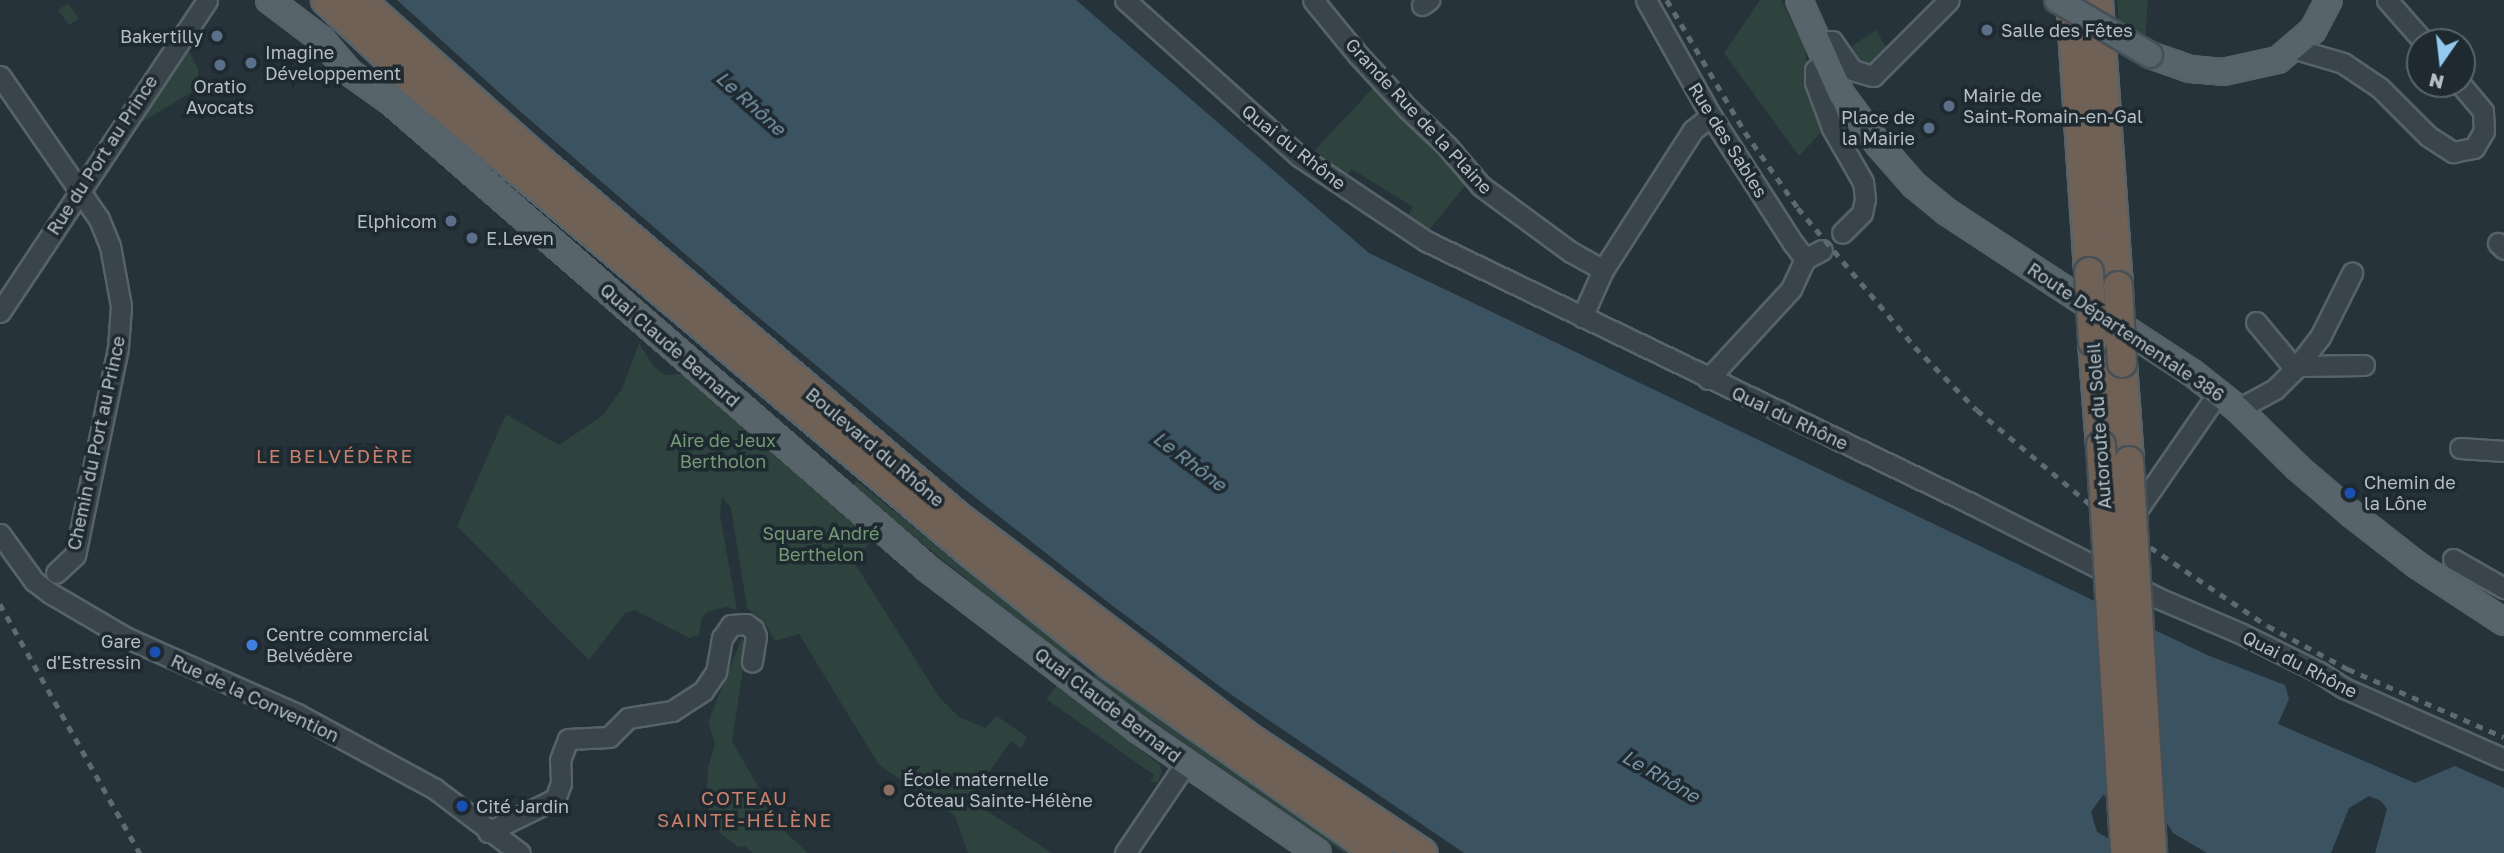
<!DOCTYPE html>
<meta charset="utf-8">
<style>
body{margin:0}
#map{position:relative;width:2504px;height:853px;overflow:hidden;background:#26333a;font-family:"Golos Text",sans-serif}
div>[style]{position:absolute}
.green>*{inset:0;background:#2e433e;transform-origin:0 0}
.water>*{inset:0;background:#3b5260}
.roads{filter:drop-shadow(2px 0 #576269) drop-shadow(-2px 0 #576269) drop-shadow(0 2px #576269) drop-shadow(0 -2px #576269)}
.minor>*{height:19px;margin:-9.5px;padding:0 9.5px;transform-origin:9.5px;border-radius:9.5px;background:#39444b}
.major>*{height:24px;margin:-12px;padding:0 12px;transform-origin:12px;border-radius:12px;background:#57646b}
.highway>*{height:28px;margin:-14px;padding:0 14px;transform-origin:14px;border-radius:14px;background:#706157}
.rail>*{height:4.5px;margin-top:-2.25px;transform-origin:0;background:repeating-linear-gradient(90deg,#5e6b73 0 7px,transparent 0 14px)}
.bridges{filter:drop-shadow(2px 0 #455057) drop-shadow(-2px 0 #455057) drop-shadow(0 2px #455057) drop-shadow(0 -2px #455057)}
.major-bridge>*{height:24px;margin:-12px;padding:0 12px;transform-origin:12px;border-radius:12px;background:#57646b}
.highway-bridge>*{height:28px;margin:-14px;padding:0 14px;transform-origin:14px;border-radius:14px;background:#706157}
.dots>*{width:19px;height:19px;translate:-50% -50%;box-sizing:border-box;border:4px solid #1e2930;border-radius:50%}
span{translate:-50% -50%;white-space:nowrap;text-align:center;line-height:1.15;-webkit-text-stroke:7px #1e2930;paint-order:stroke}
.poi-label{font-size:18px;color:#b5bfc6}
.left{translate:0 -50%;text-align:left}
.right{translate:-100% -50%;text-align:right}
.street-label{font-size:18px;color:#b5bfc6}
.park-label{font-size:18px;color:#759a76}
.water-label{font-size:19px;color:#7896a7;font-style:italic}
.neighbourhood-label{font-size:19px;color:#ca816c;letter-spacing:2px}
.north{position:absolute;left:2406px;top:28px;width:70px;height:70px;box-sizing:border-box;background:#1e2930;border:2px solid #5a656c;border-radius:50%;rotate:194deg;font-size:19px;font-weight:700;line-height:28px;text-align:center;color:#b5bfc6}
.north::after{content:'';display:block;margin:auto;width:24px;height:32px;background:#93c9ee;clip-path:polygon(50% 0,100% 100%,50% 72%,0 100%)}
</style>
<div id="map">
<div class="green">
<i style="clip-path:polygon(1760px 0,1781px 0,1805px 49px,1808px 80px,1824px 129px,1799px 156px,1724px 53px)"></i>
<i style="clip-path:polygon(2117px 0,2148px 0,2145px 41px,2119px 26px)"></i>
<i style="left:68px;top:3px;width:19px;height:12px;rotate:55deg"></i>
<i style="clip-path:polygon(1876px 30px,1887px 49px,1873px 65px,1864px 66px,1852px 46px)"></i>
<i style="clip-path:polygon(186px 45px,199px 71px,196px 82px,200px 87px,137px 125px)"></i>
<i style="clip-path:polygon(1376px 85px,1439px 148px,1465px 186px,1429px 230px,1407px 218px,1413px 207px,1352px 169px,1346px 177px,1311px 154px)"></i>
<i style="clip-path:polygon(639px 343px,654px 367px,665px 375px,684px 374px,873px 539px,854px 562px,939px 697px,959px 717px,985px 728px,997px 716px,1027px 737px,1021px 748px,1011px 741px,982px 782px,979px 780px,970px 800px,1052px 853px,968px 853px,955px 816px,879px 765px,799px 634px,775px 641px,764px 622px,747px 608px,731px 508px,722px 497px,720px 515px,737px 610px,726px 607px,707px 612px,702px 618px,699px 635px,689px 638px,635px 610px,625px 613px,589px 660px,457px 526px,506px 414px,559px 445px,602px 416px,622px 389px)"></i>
<i style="clip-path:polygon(857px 481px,981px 581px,1178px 731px,1353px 853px,1344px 853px,1111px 692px,1095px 679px,1094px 671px,1076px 658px,1064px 656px,905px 530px,853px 485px)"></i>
<i style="clip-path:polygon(742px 638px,747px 643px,732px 741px,782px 829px,808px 853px,753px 853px,745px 846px,738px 847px,720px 833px,706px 806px,708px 767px,715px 744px,708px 722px)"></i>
<i style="clip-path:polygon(1059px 683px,1127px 732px,1135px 745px,1160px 765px,1162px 773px,1158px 782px,1150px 782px,1154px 775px,1046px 699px)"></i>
</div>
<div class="water">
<i style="clip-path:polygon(397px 0,1076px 0,1369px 253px,2207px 655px,2285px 685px,2289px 699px,2278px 724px,2415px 783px,2455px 766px,2504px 788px,2504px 853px,2375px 853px,2387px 809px,2381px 801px,2369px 796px,2349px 808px,2331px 853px,2207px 853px,2173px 833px,2166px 822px,2121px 797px,2103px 795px,2091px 812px,2097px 832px,2134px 853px,1464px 853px,1226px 691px,1109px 603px,962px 487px,752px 312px,514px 106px)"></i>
</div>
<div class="roads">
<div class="minor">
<i style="left:1125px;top:0;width:234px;rotate:41.9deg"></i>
<i style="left:1299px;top:156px;width:153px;rotate:33.8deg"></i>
<i style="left:1426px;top:241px;width:606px;rotate:25.72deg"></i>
<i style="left:1972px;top:504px;width:208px;rotate:26.8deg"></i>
<i style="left:2158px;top:598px;width:89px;rotate:23.1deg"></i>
<i style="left:2240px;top:633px;width:88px;rotate:26.3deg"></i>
<i style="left:2319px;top:672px;width:30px;rotate:33deg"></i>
<i style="left:2344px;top:688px;width:175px;rotate:23.9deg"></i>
<i style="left:1313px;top:0;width:71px;rotate:50.7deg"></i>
<i style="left:1358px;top:55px;width:72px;rotate:47.2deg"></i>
<i style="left:1407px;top:108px;width:55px;rotate:43.5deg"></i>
<i style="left:1447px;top:146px;width:52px;rotate:49.6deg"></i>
<i style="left:1481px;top:186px;width:112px;rotate:36.3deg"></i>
<i style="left:1571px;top:252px;width:37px;rotate:29deg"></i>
<i style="left:1646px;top:0;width:133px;rotate:60.7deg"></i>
<i style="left:1711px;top:116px;width:151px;rotate:57.2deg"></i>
<i style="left:1793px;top:243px;width:20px;rotate:53deg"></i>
<i style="left:1805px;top:259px;width:19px;rotate:-28deg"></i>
<i style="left:2387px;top:0;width:56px;rotate:48.6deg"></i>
<i style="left:1422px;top:5px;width:9px;rotate:-36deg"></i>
<i style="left:1817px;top:43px;width:15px;rotate:-8deg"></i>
<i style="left:1832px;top:41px;width:35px;rotate:55deg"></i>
<i style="left:1852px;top:70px;width:22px;rotate:16deg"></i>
<i style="left:1873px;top:76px;width:107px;rotate:-45deg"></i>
<i style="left:2292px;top:48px;width:53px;rotate:16.4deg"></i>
<i style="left:2343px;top:63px;width:45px;rotate:34deg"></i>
<i style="left:2380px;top:88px;width:68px;rotate:45deg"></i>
<i style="left:2428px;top:136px;width:30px;rotate:33deg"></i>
<i style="left:2453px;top:152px;width:21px;rotate:-11deg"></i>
<i style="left:2474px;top:148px;width:20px;rotate:-60deg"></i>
<i style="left:2484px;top:131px;width:20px;rotate:-93deg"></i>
<i style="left:2483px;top:111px;width:35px;rotate:-130deg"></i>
<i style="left:1825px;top:63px;width:12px;rotate:145deg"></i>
<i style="left:1815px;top:70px;width:12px;rotate:90deg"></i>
<i style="left:1815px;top:82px;width:49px;rotate:69.7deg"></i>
<i style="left:1832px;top:128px;width:62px;rotate:60.1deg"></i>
<i style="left:1863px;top:182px;width:17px;rotate:83deg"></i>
<i style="left:1865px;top:199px;width:14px;rotate:102deg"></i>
<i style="left:1862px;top:213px;width:28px;rotate:135deg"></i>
<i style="left:0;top:76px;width:174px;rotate:55.3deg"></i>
<i style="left:99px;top:219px;width:29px;rotate:68deg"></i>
<i style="left:110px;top:246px;width:61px;rotate:79.6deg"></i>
<i style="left:121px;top:306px;width:42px;rotate:94.1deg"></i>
<i style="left:118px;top:348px;width:211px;rotate:101.7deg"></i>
<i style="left:75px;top:555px;width:26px;rotate:137deg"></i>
<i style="left:2498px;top:243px;width:8px;rotate:45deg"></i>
<i style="left:0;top:312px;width:374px;rotate:-56.4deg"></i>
<i style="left:1582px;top:317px;width:51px;rotate:-65.9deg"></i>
<i style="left:1603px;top:270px;width:166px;rotate:-57.3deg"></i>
<i style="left:1693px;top:130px;width:23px;rotate:-38deg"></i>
<i style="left:2256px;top:322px;width:61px;rotate:50.3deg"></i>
<i style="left:2298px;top:366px;width:66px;rotate:-0.9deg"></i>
<i style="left:1708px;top:379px;width:122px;rotate:-47.3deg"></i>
<i style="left:1791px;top:289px;width:33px;rotate:-65deg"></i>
<i style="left:2238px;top:409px;width:42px;rotate:-28.4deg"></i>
<i style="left:2275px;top:389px;width:28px;rotate:-45deg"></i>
<i style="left:2295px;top:369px;width:41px;rotate:-52deg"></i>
<i style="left:2320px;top:337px;width:72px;rotate:-63.4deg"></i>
<i style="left:2460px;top:448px;width:44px;rotate:3.9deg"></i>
<i style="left:2137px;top:510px;width:142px;rotate:-55.3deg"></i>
<i style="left:0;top:534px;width:58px;rotate:54.1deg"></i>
<i style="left:34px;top:581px;width:20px;rotate:37deg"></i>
<i style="left:50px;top:593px;width:87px;rotate:30.4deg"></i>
<i style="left:125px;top:637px;width:188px;rotate:24.1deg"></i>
<i style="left:297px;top:714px;width:157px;rotate:28.5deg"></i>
<i style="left:435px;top:789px;width:106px;rotate:37deg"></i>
<i style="left:2453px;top:559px;width:59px;rotate:29.6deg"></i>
<i style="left:488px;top:832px;width:75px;rotate:-26.2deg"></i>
<i style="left:555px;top:799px;width:17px;rotate:-69deg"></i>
<i style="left:561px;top:783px;width:23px;rotate:-92deg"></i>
<i style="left:560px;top:760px;width:22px;rotate:-69deg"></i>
<i style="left:568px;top:739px;width:41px;rotate:-2.8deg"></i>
<i style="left:609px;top:737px;width:27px;rotate:-45deg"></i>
<i style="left:628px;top:718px;width:45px;rotate:-9deg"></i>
<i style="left:672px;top:711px;width:37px;rotate:-33deg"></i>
<i style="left:703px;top:691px;width:23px;rotate:-56deg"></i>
<i style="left:716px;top:672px;width:35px;rotate:-80deg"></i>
<i style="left:722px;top:638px;width:16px;rotate:-55deg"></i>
<i style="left:731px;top:625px;width:15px;rotate:-4deg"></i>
<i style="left:746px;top:624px;width:9px;rotate:36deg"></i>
<i style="left:753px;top:629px;width:8px;rotate:67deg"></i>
<i style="left:756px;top:636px;width:26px;rotate:99deg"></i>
<i style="left:1125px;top:853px;width:109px;rotate:-55.9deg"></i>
</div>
<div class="major">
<i style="left:269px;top:0;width:66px;rotate:37deg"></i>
<i style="left:322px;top:40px;width:42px;rotate:49.8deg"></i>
<i style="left:349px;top:72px;width:50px;rotate:35.3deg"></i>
<i style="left:390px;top:101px;width:713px;rotate:41.02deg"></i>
<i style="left:928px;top:569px;width:263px;rotate:37.4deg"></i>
<i style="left:1137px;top:729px;width:219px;rotate:34.4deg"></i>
<i style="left:1799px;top:0;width:103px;rotate:65.9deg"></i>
<i style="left:1841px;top:94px;width:62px;rotate:53.5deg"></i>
<i style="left:1878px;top:144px;width:55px;rotate:48.7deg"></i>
<i style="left:1914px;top:185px;width:43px;rotate:39.3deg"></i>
<i style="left:1947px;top:212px;width:292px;rotate:33.3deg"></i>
<i style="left:2191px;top:372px;width:60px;rotate:38.2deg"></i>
<i style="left:2238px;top:409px;width:84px;rotate:44.5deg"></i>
<i style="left:2298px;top:468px;width:72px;rotate:40.5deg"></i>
<i style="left:2353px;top:515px;width:81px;rotate:38deg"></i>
<i style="left:2417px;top:565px;width:104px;rotate:33.2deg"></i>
<i style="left:2150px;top:55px;width:42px;rotate:19.3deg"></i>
<i style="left:2190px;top:69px;width:33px;rotate:5deg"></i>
<i style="left:2223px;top:72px;width:56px;rotate:-12.3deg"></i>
<i style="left:2278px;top:60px;width:46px;rotate:-40.6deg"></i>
<i style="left:2313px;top:30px;width:34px;rotate:-62deg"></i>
</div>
<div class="highway">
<i style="left:326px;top:0;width:120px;rotate:43deg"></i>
<i style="left:414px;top:82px;width:727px;rotate:40.2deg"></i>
<i style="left:969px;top:551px;width:182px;rotate:38.8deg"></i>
<i style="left:1111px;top:665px;width:327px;rotate:35.2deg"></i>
<i style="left:360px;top:0;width:240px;rotate:41.8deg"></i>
<i style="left:539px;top:160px;width:549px;rotate:40.42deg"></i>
<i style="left:957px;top:516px;width:374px;rotate:37.2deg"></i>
<i style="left:1255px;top:742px;width:201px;rotate:33.6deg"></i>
<i style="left:2071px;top:0;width:273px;rotate:86.2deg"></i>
<i style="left:2098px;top:0;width:287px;rotate:86deg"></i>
<i style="left:2093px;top:342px;width:103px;rotate:85.6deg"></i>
<i style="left:2122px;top:363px;width:98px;rotate:85.9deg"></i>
</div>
</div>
<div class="rail">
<i style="left:1667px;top:0;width:153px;rotate:59.4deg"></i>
<i style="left:1745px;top:132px;width:93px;rotate:55.1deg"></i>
<i style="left:1798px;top:208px;width:182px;rotate:49.9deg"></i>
<i style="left:1915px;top:347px;width:88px;rotate:45.5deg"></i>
<i style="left:1977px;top:410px;width:165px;rotate:39.8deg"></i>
<i style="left:2104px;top:516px;width:197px;rotate:33.9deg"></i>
<i style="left:2268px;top:626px;width:91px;rotate:28.3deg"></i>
<i style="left:2348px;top:669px;width:170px;rotate:23.6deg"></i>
<i style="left:0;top:604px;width:286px;rotate:60.7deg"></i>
</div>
<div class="bridges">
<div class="major-bridge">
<i style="left:2057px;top:0;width:108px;rotate:30.6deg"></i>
</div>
<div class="highway-bridge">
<i style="left:2089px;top:272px;width:70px;rotate:86.7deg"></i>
<i style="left:2118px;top:286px;width:77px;rotate:87deg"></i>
<i style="left:2101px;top:445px;width:409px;rotate:86.6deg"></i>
<i style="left:2129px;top:461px;width:393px;rotate:86.6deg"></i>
</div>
</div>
<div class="dots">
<i style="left:1987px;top:30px;background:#5c6f8a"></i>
<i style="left:217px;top:36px;background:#5c6f8a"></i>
<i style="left:251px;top:63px;background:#5c6f8a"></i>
<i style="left:220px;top:65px;background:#5c6f8a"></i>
<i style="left:1949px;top:106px;background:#5c6f8a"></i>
<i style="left:1929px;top:128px;background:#5c6f8a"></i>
<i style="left:451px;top:221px;background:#5c6f8a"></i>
<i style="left:472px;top:238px;background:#5c6f8a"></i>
<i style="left:2350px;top:493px;background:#1a4fb4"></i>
<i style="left:252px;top:645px;background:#3f7fe0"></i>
<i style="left:155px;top:652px;background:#1a4fb4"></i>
<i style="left:889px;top:790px;background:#8d6e63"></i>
<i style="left:462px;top:806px;background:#1a4fb4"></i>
</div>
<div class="poi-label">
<span class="left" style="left:2001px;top:30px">Salle des Fêtes</span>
<span class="right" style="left:203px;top:36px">Bakertilly</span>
<span class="left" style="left:265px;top:63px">Imagine<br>Développement</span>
<span style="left:220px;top:97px">Oratio<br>Avocats</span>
<span class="left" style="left:1963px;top:106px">Mairie de<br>Saint-Romain-en-Gal</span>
<span class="right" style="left:1915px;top:128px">Place de<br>la Mairie</span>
<span class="right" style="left:437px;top:221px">Elphicom</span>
<span class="left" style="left:486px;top:238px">E.Leven</span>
<span class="left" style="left:2364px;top:493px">Chemin de<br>la Lône</span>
<span class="left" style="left:266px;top:645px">Centre commercial<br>Belvédère</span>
<span class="right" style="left:141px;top:652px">Gare<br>d'Estressin</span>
<span class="left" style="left:903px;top:790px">École maternelle<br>Côteau Sainte-Hélène</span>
<span class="left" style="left:476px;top:806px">Cité Jardin</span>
</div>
<div class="street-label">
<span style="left:1419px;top:116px;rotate:47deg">Grande Rue de la Plaine</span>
<span style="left:1728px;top:140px;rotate:58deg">Rue des Sables</span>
<span style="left:1294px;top:147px;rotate:38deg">Quai du Rhône</span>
<span style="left:102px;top:155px;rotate:-57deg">Rue du Port au Prince</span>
<span style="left:2126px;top:332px;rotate:34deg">Route Départementale 386</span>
<span style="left:670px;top:345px;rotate:41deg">Quai Claude Bernard</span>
<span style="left:1790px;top:418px;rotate:25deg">Quai du Rhône</span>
<span style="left:2099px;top:426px;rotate:-94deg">Autoroute du Soleil</span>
<span style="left:96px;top:443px;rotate:-78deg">Chemin du Port au Prince</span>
<span style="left:875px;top:447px;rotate:40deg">Boulevard du Rhône</span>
<span style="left:2300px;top:664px;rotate:27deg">Quai du Rhône</span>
<span style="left:255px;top:698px;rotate:25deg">Rue de la Convention</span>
<span style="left:1108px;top:705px;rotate:37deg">Quai Claude Bernard</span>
</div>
<div class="park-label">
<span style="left:723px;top:451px">Aire de Jeux<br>Bertholon</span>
<span style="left:821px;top:544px">Square André<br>Berthelon</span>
</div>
<div class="water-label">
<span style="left:751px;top:103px;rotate:42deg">Le Rhône</span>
<span style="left:1190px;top:461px;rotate:37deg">Le Rhône</span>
<span style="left:1661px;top:776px;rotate:30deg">Le Rhône</span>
</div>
<div class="neighbourhood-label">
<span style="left:335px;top:456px">LE BELVÉDÈRE</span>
<span style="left:745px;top:809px">COTEAU<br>SAINTE-HÉLÈNE</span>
</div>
<div class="north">N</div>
</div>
